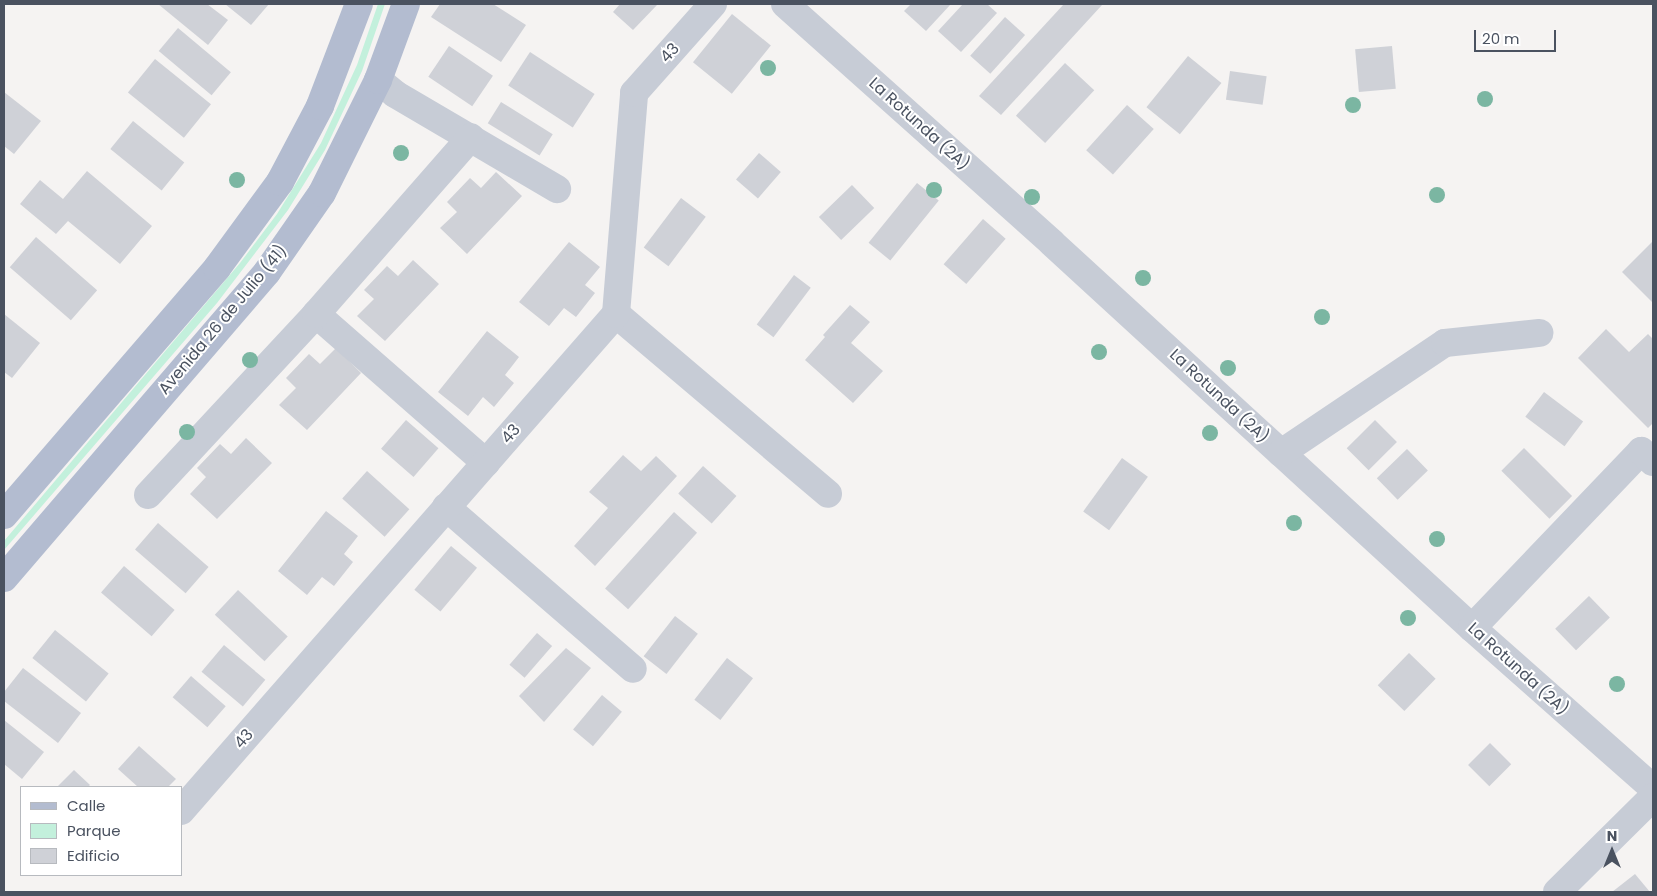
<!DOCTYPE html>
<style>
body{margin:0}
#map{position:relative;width:1657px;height:896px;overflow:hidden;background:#f5f3f2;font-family:Poppins,sans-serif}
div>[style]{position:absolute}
.green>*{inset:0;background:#c3f0dc}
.building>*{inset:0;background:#cfd1d7;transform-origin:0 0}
.minor>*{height:28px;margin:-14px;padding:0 14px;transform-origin:14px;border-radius:14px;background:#c7ccd6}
.major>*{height:28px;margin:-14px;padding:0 14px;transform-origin:14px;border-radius:14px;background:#b3bcd0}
.trees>*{width:16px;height:16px;margin:-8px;border-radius:50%;background:#7bb6a2}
span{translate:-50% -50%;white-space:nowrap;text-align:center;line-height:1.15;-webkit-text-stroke:4px #fff;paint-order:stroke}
.street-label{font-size:16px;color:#4a5260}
.frame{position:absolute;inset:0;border:5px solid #4a5260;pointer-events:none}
.legend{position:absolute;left:20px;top:786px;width:162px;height:90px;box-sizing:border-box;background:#fff;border:1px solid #b7babf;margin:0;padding:6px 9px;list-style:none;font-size:15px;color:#4a5260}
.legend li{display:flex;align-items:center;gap:10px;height:25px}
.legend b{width:25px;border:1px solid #b7babf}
.north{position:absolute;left:1587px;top:826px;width:50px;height:50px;-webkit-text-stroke:4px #fff;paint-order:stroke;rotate:0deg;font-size:14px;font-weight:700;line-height:20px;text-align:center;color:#4a5260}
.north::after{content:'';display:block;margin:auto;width:18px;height:22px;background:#4a5260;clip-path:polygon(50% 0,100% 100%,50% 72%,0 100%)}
.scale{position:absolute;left:1474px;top:30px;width:82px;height:22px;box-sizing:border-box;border:2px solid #4a5260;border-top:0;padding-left:6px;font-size:15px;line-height:18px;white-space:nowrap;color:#4a5260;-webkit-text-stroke:4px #fff;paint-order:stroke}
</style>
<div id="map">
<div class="green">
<i style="clip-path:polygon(378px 4px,385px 4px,362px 71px,325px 150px,288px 210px,217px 303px,4px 550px,4px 541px,240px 263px,277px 214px,321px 143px,357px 65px)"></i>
</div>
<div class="building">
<i style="clip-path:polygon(158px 4px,207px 4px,228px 20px,208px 45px)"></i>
<i style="clip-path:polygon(225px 4px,269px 4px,251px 25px)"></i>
<i style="clip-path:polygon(440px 4px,493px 4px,526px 25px,501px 62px,431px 17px)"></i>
<i style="clip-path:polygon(620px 4px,658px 4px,633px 30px,613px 12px)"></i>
<i style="clip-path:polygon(911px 4px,951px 4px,926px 31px,904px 11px)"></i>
<i style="clip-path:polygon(963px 4px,987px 4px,997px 13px,961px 52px,938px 31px)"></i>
<i style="clip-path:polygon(1064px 4px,1102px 5px,1001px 115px,979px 96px)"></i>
<i style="left:732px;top:14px;width:50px;height:62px;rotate:39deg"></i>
<i style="left:1005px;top:17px;width:27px;height:52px;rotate:42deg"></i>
<i style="left:178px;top:28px;width:69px;height:30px;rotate:40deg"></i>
<i style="left:449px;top:46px;width:53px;height:37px;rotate:34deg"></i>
<i style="left:1392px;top:46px;width:43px;height:37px;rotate:85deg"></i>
<i style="left:530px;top:52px;width:77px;height:40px;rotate:33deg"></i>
<i style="left:1188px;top:56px;width:43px;height:66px;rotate:39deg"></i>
<i style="left:155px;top:59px;width:72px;height:43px;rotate:39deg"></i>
<i style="left:1065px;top:63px;width:40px;height:72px;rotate:43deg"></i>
<i style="left:1230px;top:71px;width:37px;height:29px;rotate:8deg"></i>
<i style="clip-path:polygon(4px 92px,41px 121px,14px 154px,4px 146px)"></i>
<i style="left:501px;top:102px;width:61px;height:25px;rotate:32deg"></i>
<i style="left:1127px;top:105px;width:36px;height:61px;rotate:42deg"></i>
<i style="left:133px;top:121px;width:66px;height:36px;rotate:39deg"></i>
<i style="left:759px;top:153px;width:29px;height:35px;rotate:41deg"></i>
<i style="clip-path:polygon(87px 171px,152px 226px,120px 264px,68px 221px,56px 234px,20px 204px,40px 180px,63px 199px)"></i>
<i style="clip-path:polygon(496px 172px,522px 196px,467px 254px,440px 228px,457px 212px,447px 202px,470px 178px,481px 188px)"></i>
<i style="left:917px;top:183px;width:28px;height:77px;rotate:39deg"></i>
<i style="left:852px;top:185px;width:32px;height:46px;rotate:46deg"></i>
<i style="left:681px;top:198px;width:31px;height:62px;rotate:37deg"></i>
<i style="left:983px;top:219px;width:30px;height:60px;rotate:41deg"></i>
<i style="left:36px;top:237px;width:81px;height:40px;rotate:41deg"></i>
<i style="clip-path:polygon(569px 242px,600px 267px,585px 285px,595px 293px,576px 317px,564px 308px,549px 326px,519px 302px)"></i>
<i style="clip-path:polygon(1652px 242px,1653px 243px,1653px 303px,1622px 272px)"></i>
<i style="clip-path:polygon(413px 260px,439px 284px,385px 341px,357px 316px,374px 299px,364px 290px,387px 266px,398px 276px)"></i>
<i style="left:794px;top:275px;width:21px;height:62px;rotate:37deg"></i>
<i style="clip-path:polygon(850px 305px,870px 322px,851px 343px,883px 371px,853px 403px,805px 360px,825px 337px,823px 335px)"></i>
<i style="clip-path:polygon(4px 314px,40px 343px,12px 378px,4px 372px)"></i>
<i style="clip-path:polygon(1606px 329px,1629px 352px,1648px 334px,1653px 339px,1653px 423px,1648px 428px,1578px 358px)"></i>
<i style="clip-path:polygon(487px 331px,519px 357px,505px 375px,514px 383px,494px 407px,483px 397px,468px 416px,438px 392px)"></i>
<i style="clip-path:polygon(336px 348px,361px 373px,307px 430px,279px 405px,296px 388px,286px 378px,309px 354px,320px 364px)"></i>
<i style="left:1544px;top:392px;width:49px;height:31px;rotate:37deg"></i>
<i style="left:406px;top:420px;width:43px;height:38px;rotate:41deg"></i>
<i style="left:1375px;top:420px;width:31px;height:40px;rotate:45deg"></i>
<i style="clip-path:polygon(246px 438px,272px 463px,217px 519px,190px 494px,206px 477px,197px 468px,220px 444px,231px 454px)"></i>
<i style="left:1524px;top:448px;width:68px;height:32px;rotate:45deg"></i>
<i style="left:1407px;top:449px;width:30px;height:42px;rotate:46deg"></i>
<i style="clip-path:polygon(623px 455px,641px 471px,656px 456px,677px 476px,595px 566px,574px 546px,608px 508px,589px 492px)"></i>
<i style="left:1122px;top:458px;width:32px;height:66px;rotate:36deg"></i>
<i style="left:703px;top:466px;width:45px;height:37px;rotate:42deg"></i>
<i style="left:367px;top:471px;width:57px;height:37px;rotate:42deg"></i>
<i style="clip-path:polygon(326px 511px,358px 536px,344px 554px,353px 562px,334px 586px,322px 577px,307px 595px,278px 571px)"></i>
<i style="left:674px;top:512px;width:31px;height:103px;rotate:42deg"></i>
<i style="left:158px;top:523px;width:67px;height:35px;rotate:41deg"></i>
<i style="left:451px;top:546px;width:34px;height:57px;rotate:40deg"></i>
<i style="left:124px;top:566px;width:67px;height:35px;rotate:41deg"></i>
<i style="left:238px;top:590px;width:68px;height:34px;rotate:43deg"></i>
<i style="left:1589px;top:596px;width:30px;height:47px;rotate:46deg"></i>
<i style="left:675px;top:616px;width:29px;height:51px;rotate:38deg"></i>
<i style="left:55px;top:630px;width:69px;height:36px;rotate:39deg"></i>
<i style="left:537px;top:633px;width:20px;height:42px;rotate:41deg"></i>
<i style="left:224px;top:645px;width:54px;height:35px;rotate:40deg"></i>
<i style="clip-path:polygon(566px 648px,591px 668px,544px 722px,519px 696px)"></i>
<i style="left:1409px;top:653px;width:37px;height:45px;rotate:44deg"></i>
<i style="left:727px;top:658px;width:33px;height:53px;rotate:38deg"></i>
<i style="clip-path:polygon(23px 668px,81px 713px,58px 743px,4px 701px,4px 692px)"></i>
<i style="left:191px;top:676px;width:46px;height:28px;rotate:41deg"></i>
<i style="left:602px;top:695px;width:26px;height:45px;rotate:40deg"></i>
<i style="clip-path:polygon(4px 720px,44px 752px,22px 779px,4px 764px)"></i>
<i style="left:1490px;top:743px;width:30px;height:31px;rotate:45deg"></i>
<i style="clip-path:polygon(139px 746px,176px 779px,168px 787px,138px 787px,118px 769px)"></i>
<i style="clip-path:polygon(74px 770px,90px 785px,88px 787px,57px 787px)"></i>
<i style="clip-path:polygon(1635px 874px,1650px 892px,1612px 892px)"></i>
</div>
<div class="minor">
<i style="left:785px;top:4px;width:358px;rotate:41.8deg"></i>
<i style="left:1052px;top:243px;width:570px;rotate:42.51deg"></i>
<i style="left:1472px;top:628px;width:242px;rotate:41.5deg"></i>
<i style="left:378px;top:80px;width:22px;rotate:39deg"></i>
<i style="left:395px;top:94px;width:188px;rotate:30.4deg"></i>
<i style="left:316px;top:314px;width:226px;rotate:41.2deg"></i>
<i style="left:616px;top:314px;width:278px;rotate:40.3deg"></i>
<i style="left:1281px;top:453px;width:197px;rotate:-33.9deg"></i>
<i style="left:1445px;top:343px;width:95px;rotate:-6.1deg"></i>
<i style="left:148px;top:495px;width:247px;rotate:-47.1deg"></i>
<i style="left:316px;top:314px;width:235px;rotate:-48.8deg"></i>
<i style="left:446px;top:507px;width:247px;rotate:40.9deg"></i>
<i style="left:1472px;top:628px;width:245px;rotate:-46.3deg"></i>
<i style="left:1641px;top:451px;width:16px;rotate:43deg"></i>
<i style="left:181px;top:811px;width:660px;rotate:-48.81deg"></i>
<i style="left:616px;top:314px;width:222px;rotate:-85.3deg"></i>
<i style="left:634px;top:93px;width:119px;rotate:-48.4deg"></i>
<i style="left:1557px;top:892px;width:135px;rotate:-44.7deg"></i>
</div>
<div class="major">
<i style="left:4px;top:515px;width:326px;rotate:-49.2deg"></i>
<i style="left:217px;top:268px;width:107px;rotate:-53.8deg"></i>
<i style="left:280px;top:182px;width:86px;rotate:-62.2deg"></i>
<i style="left:320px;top:106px;width:109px;rotate:-69.1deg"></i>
<i style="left:4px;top:578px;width:403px;rotate:-49.3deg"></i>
<i style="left:267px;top:272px;width:96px;rotate:-55.2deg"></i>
<i style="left:322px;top:193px;width:126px;rotate:-63.6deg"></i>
<i style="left:378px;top:80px;width:81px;rotate:-69.8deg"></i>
</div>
<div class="trees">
<i style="left:768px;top:68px"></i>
<i style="left:1485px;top:99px"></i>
<i style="left:1353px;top:105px"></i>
<i style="left:401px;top:153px"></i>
<i style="left:237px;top:180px"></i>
<i style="left:934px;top:190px"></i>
<i style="left:1437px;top:195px"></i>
<i style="left:1032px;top:197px"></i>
<i style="left:1143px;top:278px"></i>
<i style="left:1322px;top:317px"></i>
<i style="left:1099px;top:352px"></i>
<i style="left:250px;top:360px"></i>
<i style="left:1228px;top:368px"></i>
<i style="left:187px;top:432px"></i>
<i style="left:1210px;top:433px"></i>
<i style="left:1294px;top:523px"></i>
<i style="left:1437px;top:539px"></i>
<i style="left:1408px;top:618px"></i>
<i style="left:1617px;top:684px"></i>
</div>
<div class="street-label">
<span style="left:670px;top:53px;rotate:-48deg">43</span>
<span style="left:919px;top:124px;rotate:42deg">La Rotunda (2A)</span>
<span style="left:223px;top:320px;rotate:-50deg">Avenida 26 de Julio (41)</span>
<span style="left:1219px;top:396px;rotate:43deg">La Rotunda (2A)</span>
<span style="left:511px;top:434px;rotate:-49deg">43</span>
<span style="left:1518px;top:669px;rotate:42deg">La Rotunda (2A)</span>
<span style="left:244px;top:739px;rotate:-49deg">43</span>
</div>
<div class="frame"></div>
<ul class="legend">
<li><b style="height:6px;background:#b3bcd0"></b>Calle</li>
<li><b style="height:14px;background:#c3f0dc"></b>Parque</li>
<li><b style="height:14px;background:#cfd1d7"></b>Edificio</li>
</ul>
<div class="north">N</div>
<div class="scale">20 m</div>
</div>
